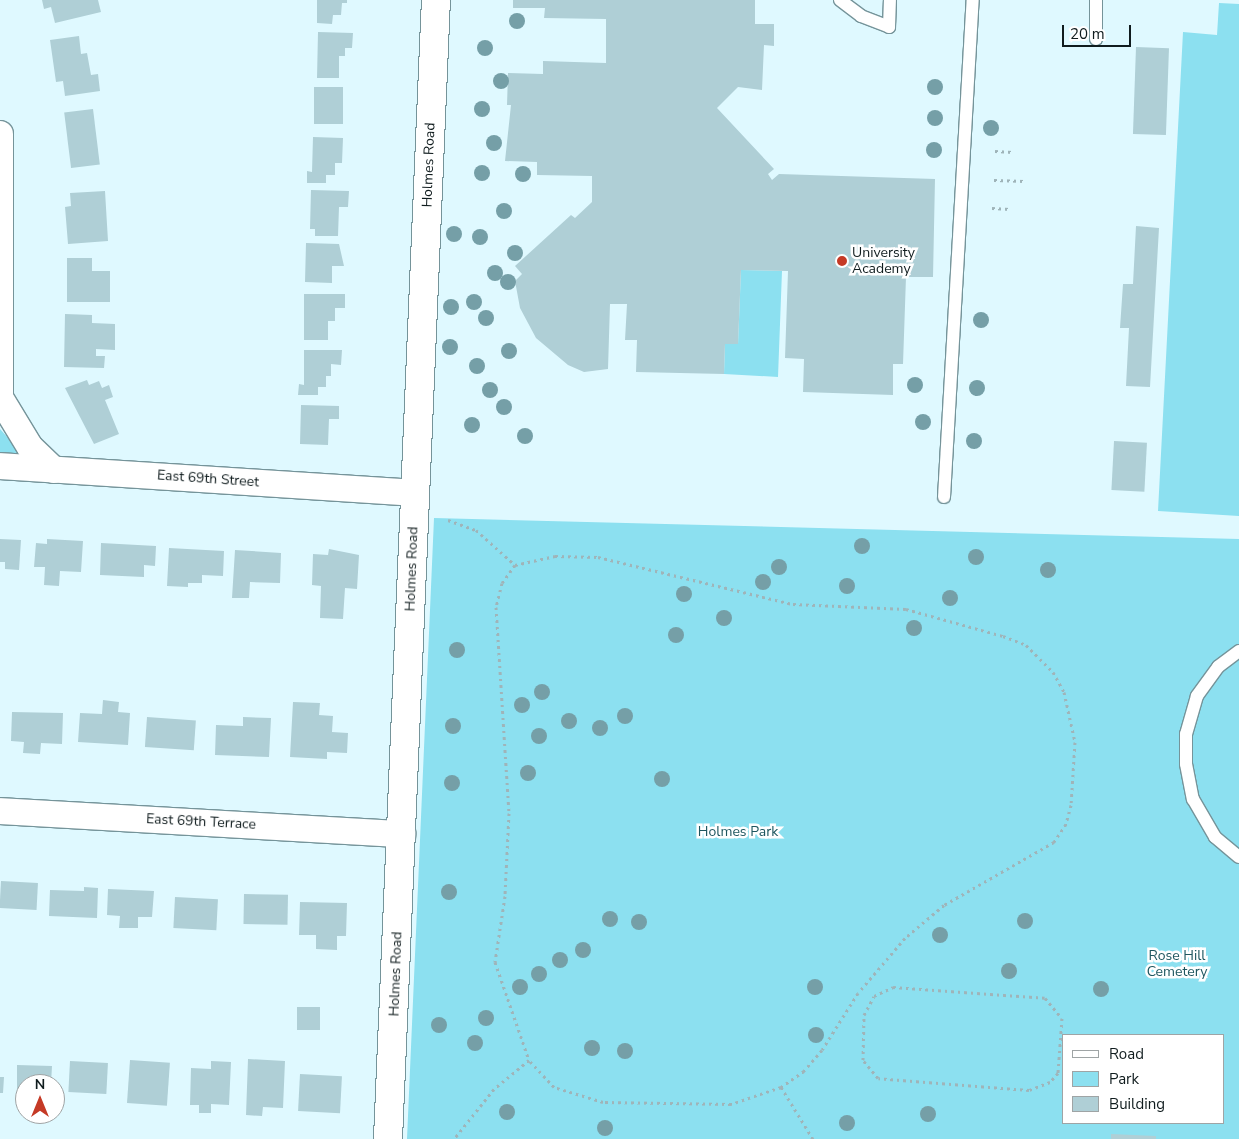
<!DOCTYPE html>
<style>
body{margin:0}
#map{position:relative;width:1239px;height:1139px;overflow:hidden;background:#dff9ff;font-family:"Nunito Sans",sans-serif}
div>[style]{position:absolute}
.green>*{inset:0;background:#8ce0f0}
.building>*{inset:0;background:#afcfd6;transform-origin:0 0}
.path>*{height:3px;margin-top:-1.5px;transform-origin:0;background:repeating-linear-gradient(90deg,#9fb4b9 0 2.5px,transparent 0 6.5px)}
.roads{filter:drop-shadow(1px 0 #75949a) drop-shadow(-1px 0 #75949a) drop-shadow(0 1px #75949a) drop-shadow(0 -1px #75949a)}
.lane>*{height:12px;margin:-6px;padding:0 6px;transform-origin:6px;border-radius:6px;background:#fff}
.street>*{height:26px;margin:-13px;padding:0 13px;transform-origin:13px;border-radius:13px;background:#fff}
.secondary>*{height:28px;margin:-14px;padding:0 14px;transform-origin:14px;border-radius:14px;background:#fff}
.trees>*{width:16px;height:16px;margin:-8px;border-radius:50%;background:#759fa7}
.dots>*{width:14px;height:14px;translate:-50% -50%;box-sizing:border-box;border:2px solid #fff;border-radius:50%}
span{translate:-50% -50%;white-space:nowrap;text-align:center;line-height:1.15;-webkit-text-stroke:5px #fff;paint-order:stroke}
.street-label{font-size:14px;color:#101c1e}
.poi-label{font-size:14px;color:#101c1e}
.left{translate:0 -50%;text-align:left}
.park-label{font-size:14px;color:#1e565f}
.legend{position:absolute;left:1062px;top:1034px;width:162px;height:90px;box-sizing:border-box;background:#fff;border:1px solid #9fa4a5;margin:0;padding:6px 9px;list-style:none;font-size:15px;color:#101c1e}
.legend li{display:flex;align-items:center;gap:10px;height:25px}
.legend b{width:25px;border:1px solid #9fa4a5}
.north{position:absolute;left:15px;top:1074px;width:50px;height:50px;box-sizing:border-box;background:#fff;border:1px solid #9fa4a5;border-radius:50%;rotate:0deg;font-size:14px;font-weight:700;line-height:20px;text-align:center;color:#101c1e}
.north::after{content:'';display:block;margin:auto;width:18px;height:22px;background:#c53a26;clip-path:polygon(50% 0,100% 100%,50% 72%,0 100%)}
.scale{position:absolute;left:1062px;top:25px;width:69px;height:22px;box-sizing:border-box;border:2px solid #101c1e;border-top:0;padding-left:6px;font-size:15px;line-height:18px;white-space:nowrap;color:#101c1e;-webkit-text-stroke:4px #fff;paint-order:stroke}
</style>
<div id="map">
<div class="green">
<i style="clip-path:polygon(1219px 3px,1239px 4px,1239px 516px,1158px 511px,1183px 32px,1217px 35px)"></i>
<i style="clip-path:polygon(741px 270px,782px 271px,778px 377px,724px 374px,725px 344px,738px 344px)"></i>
<i style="clip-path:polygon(0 429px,18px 449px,16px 455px,0 458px)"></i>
<i style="clip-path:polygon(evenodd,434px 518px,1239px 539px,1239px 1139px,407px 1139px,434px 518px,1063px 1035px,1223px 1035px,1223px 1123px,1063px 1123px,1063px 1035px)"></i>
</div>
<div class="building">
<i style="clip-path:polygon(42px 0,98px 0,101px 12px,55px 23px,51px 7px,44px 9px)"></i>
<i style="clip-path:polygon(317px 0,347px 0,347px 3px,342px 3px,341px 15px,333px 15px,332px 24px,317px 23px)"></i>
<i style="clip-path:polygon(513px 0,755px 0,755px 24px,774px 24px,774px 46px,764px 45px,762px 90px,738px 87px,717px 108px,774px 169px,768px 174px,772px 180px,779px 174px,935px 179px,933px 277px,906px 277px,903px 364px,893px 364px,893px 395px,803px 392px,804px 359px,785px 358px,788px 271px,741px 270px,738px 344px,725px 344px,724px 374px,636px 372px,637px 340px,625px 340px,627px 304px,610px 304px,608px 369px,584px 372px,568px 365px,536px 338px,520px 308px,515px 281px,522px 274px,515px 266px,571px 215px,575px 218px,592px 202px,592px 176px,537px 175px,537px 162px,505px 161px,511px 105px,507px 105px,508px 73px,543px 74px,543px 61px,606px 63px,606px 19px,544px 18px,545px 8px,513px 8px)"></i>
<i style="clip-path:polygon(318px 32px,353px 33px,352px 48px,345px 48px,345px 56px,339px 56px,339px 78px,317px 78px)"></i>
<i style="clip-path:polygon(79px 36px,81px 54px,87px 53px,91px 75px,98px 74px,100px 91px,65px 96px,63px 81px,56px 82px,50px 40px)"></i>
<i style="left:1136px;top:47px;width:33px;height:87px;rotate:2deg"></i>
<i style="left:314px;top:87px;width:29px;height:37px"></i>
<i style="left:93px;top:109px;width:56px;height:29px;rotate:83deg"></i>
<i style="clip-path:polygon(313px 137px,343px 138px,342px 163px,335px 163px,335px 175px,326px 175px,326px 183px,307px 183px,307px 171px,312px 172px)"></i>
<i style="clip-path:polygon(311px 190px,349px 191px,348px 207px,339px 207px,338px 236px,315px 236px,315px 229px,310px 229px)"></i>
<i style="clip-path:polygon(105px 191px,108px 241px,68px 244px,65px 207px,71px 206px,70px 193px)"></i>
<i style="clip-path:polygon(1136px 226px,1159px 228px,1150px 387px,1126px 386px,1129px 328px,1120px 328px,1123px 284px,1133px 284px)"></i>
<i style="clip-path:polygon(306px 243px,339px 244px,344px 266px,332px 266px,332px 283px,305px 282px)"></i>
<i style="clip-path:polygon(67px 258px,92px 258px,92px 271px,110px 271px,110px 302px,67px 302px)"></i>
<i style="clip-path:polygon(304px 294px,345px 294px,345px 308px,335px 308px,335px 321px,328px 321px,328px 340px,304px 340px)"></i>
<i style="clip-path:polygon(65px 314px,92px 315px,92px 323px,115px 324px,115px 350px,96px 349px,96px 356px,105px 356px,104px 368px,64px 367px)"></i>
<i style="clip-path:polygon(304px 350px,342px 350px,341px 365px,331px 364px,331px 376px,326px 376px,326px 387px,318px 387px,318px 395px,298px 395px,299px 384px,304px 385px)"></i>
<i style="clip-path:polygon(87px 380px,89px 385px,99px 381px,102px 388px,109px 385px,113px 397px,105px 400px,119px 434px,94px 444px,65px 388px)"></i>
<i style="clip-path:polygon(301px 405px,339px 406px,339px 419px,329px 419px,328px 445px,300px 444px)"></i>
<i style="left:1114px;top:441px;width:33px;height:49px;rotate:3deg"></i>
<i style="clip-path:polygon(0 539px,21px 540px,19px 570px,5px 569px,5px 562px,0 562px)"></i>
<i style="clip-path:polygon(47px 539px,83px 541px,81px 572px,60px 571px,59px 586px,44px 585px,45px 567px,34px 567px,36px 543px,47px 544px)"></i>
<i style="clip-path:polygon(101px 543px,156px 546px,155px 566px,144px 565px,144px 577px,100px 575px)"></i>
<i style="clip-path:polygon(169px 548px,224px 551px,223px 576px,202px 575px,202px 583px,188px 583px,188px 587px,167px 586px)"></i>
<i style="clip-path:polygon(329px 549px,359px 555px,357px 589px,345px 588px,343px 619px,320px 618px,321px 586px,312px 585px,313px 554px,328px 555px)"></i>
<i style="clip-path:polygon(235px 550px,281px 553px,280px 583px,250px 582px,249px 598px,232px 598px)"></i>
<i style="clip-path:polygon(103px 700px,119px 702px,118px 712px,130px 713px,128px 745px,78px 742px,80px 713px,102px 714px)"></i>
<i style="clip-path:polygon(293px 702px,320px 703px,319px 715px,333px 716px,332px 732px,348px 733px,347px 753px,327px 752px,327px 759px,290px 757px)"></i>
<i style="clip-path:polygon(12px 712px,63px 713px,62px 744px,41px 743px,40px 754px,23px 753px,24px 742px,11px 741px)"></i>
<i style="left:147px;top:717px;width:49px;height:30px;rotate:4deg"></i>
<i style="clip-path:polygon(243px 717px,271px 718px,269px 757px,215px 755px,216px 725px,243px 726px)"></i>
<i style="left:1px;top:881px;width:37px;height:27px;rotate:3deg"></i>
<i style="clip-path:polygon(84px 887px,98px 888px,97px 918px,49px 916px,50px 890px,84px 891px)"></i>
<i style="clip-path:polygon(108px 889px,154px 891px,152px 917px,138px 917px,138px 928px,119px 928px,120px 916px,107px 915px)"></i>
<i style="left:244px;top:894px;width:44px;height:30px;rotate:1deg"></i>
<i style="left:175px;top:897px;width:43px;height:31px;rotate:3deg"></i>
<i style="clip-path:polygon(300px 902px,347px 903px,346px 936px,337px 936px,337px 950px,316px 949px,316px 935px,299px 935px)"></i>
<i style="left:297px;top:1007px;width:23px;height:23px"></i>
<i style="clip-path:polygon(248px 1059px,285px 1061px,283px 1108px,263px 1107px,262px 1116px,246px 1115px)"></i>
<i style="left:130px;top:1060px;width:40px;height:43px;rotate:4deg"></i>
<i style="left:70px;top:1061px;width:38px;height:31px;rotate:3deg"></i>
<i style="clip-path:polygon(211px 1061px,231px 1062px,229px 1105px,211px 1104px,211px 1113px,199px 1113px,199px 1105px,190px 1105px,191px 1068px,211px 1069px)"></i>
<i style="clip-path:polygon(17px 1065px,52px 1066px,51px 1084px,25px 1084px,25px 1091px,17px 1091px)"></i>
<i style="left:300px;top:1074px;width:42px;height:37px;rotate:3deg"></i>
<i style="clip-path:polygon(0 1077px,4px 1077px,3px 1093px,0 1093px)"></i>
<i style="clip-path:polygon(1111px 1134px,1156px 1136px,1156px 1139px,1111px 1139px)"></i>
</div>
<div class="path">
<i style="left:995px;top:151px;width:18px;rotate:3deg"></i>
<i style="left:994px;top:180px;width:30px;rotate:2deg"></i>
<i style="left:992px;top:208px;width:18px;rotate:3deg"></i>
<i style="left:448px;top:520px;width:30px;rotate:20deg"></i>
<i style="left:476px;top:530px;width:52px;rotate:41.9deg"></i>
<i style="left:515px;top:565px;width:41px;rotate:-12.7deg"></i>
<i style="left:555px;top:556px;width:43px;rotate:1.3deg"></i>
<i style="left:598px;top:557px;width:201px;rotate:13.6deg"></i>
<i style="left:793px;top:604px;width:113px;rotate:2.5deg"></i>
<i style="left:906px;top:609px;width:101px;rotate:15.6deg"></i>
<i style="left:1003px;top:636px;width:25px;rotate:21deg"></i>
<i style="left:1026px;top:645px;width:38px;rotate:45deg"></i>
<i style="left:1053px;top:672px;width:23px;rotate:61deg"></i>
<i style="left:1064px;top:692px;width:51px;rotate:77.6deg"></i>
<i style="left:1075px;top:742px;width:63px;rotate:93.6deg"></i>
<i style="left:1071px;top:805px;width:20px;rotate:105deg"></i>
<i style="left:1066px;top:824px;width:22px;rotate:124deg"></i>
<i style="left:1054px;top:842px;width:127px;rotate:150.2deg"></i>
<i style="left:944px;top:905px;width:51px;rotate:139.8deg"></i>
<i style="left:905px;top:938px;width:72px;rotate:130.5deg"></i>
<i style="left:858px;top:993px;width:67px;rotate:122.3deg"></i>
<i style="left:822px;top:1050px;width:28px;rotate:131deg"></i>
<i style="left:804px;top:1071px;width:28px;rotate:145deg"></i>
<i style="left:781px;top:1087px;width:53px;rotate:161.2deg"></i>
<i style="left:731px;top:1104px;width:128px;rotate:-179.1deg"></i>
<i style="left:603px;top:1102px;width:51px;rotate:-163deg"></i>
<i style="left:554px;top:1087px;width:37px;rotate:-133deg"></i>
<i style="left:529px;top:1060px;width:45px;rotate:140.4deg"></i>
<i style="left:494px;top:1089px;width:64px;rotate:128.7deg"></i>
<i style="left:515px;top:565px;width:22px;rotate:126deg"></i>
<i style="left:502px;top:583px;width:25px;rotate:104deg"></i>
<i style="left:496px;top:607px;width:206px;rotate:86.4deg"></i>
<i style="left:509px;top:813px;width:83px;rotate:92.8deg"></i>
<i style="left:505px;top:896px;width:67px;rotate:98.6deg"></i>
<i style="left:495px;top:962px;width:104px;rotate:70.9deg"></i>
<i style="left:893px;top:987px;width:152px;rotate:4.1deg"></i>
<i style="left:1045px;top:998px;width:26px;rotate:50deg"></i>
<i style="left:1062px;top:1018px;width:55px;rotate:94.2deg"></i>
<i style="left:1058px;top:1073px;width:12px;rotate:132deg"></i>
<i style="left:1050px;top:1082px;width:22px;rotate:159deg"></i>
<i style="left:1029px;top:1090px;width:151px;rotate:-175.5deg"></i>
<i style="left:878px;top:1078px;width:23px;rotate:-130deg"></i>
<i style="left:863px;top:1060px;width:45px;rotate:-88.7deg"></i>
<i style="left:864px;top:1015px;width:21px;rotate:-62deg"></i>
<i style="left:874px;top:996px;width:21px;rotate:-25deg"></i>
<i style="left:781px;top:1087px;width:61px;rotate:58.4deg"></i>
</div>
<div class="roads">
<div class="lane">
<i style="left:840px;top:0;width:26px;rotate:37deg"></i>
<i style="left:861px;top:16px;width:30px;rotate:21deg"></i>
<i style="left:889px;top:27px;width:27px;rotate:-88deg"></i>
<i style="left:1096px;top:39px;width:39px;rotate:-90deg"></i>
<i style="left:944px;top:497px;width:498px;rotate:-86.7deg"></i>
<i style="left:1239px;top:651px;width:26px;rotate:143deg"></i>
<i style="left:1218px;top:667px;width:36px;rotate:126deg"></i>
<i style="left:1197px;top:696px;width:40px;rotate:106deg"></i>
<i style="left:1186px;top:734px;width:30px;rotate:90deg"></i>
<i style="left:1186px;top:764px;width:36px;rotate:79deg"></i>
<i style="left:1193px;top:799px;width:44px;rotate:59.9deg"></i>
<i style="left:1215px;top:837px;width:31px;rotate:40deg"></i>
</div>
<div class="street">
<i style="left:0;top:134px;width:272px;rotate:90deg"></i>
<i style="left:2px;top:401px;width:54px;rotate:58.7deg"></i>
<i style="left:30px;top:447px;width:33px;rotate:44deg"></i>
<i style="left:0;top:466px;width:416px;rotate:3.7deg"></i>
<i style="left:0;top:811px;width:403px;rotate:3.3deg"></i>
</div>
<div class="secondary">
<i style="left:388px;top:1139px;width:1140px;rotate:-87.59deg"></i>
</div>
</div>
<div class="trees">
<i style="left:517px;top:21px"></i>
<i style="left:485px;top:48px"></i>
<i style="left:501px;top:81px"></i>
<i style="left:935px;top:87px"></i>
<i style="left:482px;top:109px"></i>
<i style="left:935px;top:118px"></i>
<i style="left:991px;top:128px"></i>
<i style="left:494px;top:143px"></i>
<i style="left:934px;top:150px"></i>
<i style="left:482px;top:173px"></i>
<i style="left:523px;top:174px"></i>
<i style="left:504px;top:211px"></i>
<i style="left:454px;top:234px"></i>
<i style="left:480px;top:237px"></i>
<i style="left:515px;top:253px"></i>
<i style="left:495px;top:273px"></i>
<i style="left:508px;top:282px"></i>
<i style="left:474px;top:302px"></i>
<i style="left:451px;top:307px"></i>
<i style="left:486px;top:318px"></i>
<i style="left:981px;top:320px"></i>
<i style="left:450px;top:347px"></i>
<i style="left:509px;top:351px"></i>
<i style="left:477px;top:366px"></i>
<i style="left:915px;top:385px"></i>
<i style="left:977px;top:388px"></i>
<i style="left:490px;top:390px"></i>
<i style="left:504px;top:407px"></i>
<i style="left:923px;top:422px"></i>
<i style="left:472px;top:425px"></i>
<i style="left:525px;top:436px"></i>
<i style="left:974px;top:441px"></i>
<i style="left:862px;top:546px"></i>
<i style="left:976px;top:557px"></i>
<i style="left:779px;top:567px"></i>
<i style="left:1048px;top:570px"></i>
<i style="left:763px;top:582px"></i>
<i style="left:847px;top:586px"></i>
<i style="left:684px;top:594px"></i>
<i style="left:950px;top:598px"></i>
<i style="left:724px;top:618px"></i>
<i style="left:914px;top:628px"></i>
<i style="left:676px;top:635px"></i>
<i style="left:457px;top:650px"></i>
<i style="left:542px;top:692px"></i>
<i style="left:522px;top:705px"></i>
<i style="left:625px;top:716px"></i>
<i style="left:569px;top:721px"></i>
<i style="left:453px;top:726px"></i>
<i style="left:600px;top:728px"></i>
<i style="left:539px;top:736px"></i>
<i style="left:528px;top:773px"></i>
<i style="left:662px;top:779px"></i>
<i style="left:452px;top:783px"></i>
<i style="left:449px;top:892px"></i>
<i style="left:610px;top:919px"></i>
<i style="left:1025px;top:921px"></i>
<i style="left:639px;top:922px"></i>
<i style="left:940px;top:935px"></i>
<i style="left:583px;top:950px"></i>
<i style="left:560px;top:960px"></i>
<i style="left:1009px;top:971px"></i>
<i style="left:539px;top:974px"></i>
<i style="left:520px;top:987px"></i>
<i style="left:815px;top:987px"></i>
<i style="left:1101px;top:989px"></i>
<i style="left:486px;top:1018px"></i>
<i style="left:439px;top:1025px"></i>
<i style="left:816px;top:1035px"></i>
<i style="left:475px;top:1043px"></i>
<i style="left:592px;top:1048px"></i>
<i style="left:625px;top:1051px"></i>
<i style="left:507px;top:1112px"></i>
<i style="left:928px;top:1114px"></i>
<i style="left:847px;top:1123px"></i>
<i style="left:605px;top:1128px"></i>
</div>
<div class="dots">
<i style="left:842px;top:261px;background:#c53a26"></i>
</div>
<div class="street-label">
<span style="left:429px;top:165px;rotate:-88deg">Holmes Road</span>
<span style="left:208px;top:479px;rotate:4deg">East 69th Street</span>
<span style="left:412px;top:569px;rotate:-88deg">Holmes Road</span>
<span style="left:201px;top:822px;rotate:3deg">East 69th Terrace</span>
<span style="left:396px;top:974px;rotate:-88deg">Holmes Road</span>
</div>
<div class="poi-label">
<span class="left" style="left:852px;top:261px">University<br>Academy</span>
</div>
<div class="park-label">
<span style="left:738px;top:832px">Holmes Park</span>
<span style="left:1177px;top:964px">Rose Hill<br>Cemetery</span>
</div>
<ul class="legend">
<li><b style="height:6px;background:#fff"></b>Road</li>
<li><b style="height:14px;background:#8ce0f0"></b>Park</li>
<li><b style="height:14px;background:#afcfd6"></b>Building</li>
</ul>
<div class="north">N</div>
<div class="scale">20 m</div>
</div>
